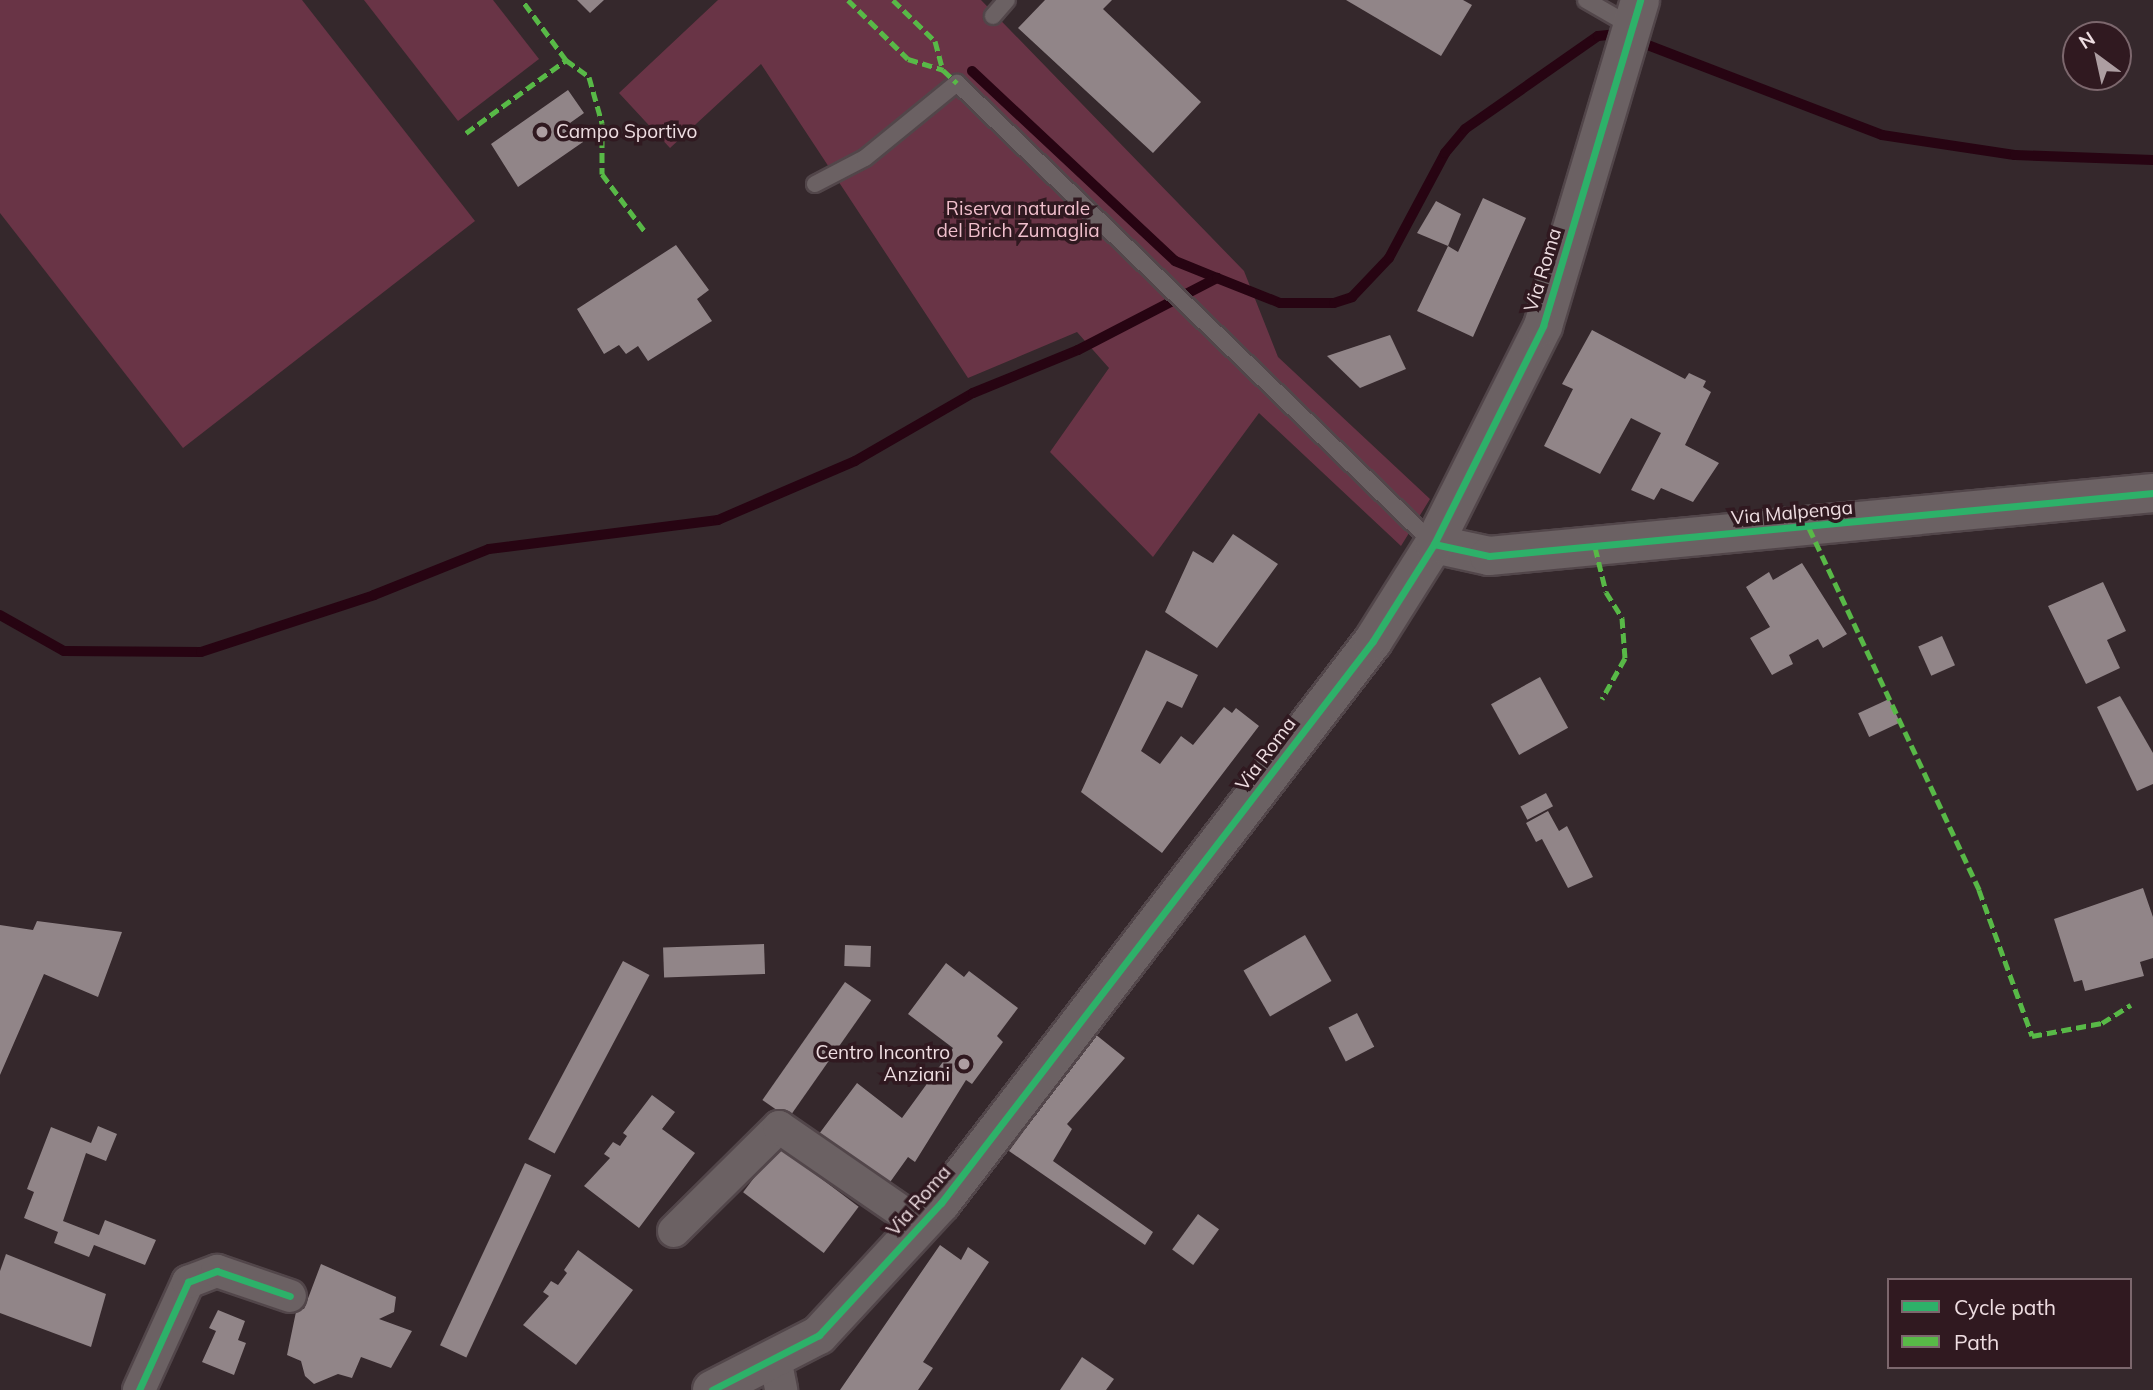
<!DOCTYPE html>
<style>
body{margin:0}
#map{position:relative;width:2153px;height:1390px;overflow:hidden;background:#35282c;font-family:Mulish,sans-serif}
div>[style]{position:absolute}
.green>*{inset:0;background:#693446}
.stream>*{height:10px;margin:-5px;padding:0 5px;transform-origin:5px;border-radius:5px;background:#270412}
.building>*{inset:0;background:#918588;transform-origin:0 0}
.roads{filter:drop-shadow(2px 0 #52464a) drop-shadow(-2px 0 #52464a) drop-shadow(0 2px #52464a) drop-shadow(0 -2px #52464a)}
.service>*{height:16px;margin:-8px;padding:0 8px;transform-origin:8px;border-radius:8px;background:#6b6163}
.minor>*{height:32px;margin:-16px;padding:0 16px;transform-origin:16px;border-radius:16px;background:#6b6163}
.tertiary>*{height:38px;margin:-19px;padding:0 19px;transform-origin:19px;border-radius:19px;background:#6b6163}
.quiet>*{height:5px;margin-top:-2.5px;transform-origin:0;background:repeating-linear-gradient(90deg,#58b947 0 10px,transparent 0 15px)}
.cycleway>*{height:7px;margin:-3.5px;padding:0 3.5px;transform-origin:3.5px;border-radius:3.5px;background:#2db169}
.dots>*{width:19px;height:19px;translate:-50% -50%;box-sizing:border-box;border:4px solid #301920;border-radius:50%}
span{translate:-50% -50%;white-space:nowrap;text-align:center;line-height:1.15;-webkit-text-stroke:7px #301920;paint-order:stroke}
.poi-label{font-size:19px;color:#eedde1}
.left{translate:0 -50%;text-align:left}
.right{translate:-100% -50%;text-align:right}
.park-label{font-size:19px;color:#f0bfcc}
.street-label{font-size:19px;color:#eedde1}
.legend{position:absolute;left:1887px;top:1278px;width:245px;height:91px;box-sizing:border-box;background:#301920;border:2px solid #7c676d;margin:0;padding:9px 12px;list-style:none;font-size:21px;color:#eedde1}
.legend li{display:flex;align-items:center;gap:14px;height:35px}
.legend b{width:35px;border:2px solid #7c676d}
.north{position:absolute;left:2062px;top:21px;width:70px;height:70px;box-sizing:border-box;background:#301920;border:2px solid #7c676d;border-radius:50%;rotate:327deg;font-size:19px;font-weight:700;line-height:28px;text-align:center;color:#eedde1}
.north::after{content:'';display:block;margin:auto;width:24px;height:32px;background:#ad9ea2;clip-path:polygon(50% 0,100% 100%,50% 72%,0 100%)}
</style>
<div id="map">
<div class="green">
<i style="clip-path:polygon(0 0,302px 0,475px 221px,183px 448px,0 213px)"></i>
<i style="clip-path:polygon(364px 0,493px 0,539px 59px,458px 121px)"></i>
<i style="clip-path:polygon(718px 0,981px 0,1244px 271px,1278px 357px,1430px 499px,1401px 546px,1259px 413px,1153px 557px,1050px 452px,1109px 368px,1077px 332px,968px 378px,761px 64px,670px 148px,619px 93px)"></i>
</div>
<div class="stream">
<i style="left:972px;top:71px;width:278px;rotate:43.1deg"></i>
<i style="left:1175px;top:261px;width:45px;rotate:22deg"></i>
<i style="left:0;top:615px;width:73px;rotate:29.4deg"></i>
<i style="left:64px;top:651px;width:137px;rotate:0.4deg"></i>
<i style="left:201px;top:652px;width:182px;rotate:-18.2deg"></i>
<i style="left:374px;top:595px;width:124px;rotate:-21.8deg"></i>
<i style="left:489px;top:549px;width:231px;rotate:-7.2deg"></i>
<i style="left:718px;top:520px;width:149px;rotate:-23.3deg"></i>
<i style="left:855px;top:461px;width:136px;rotate:-30deg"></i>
<i style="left:973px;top:393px;width:113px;rotate:-22.3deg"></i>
<i style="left:1078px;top:350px;width:157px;rotate:-27.4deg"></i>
<i style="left:1217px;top:278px;width:68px;rotate:21.6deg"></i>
<i style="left:1280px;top:303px;width:54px"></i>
<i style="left:1334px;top:303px;width:19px;rotate:-18deg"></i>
<i style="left:1352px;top:297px;width:54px;rotate:-46.5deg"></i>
<i style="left:1389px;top:258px;width:119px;rotate:-61.9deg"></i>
<i style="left:1445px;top:153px;width:31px;rotate:-50deg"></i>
<i style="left:1465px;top:129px;width:162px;rotate:-35deg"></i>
<i style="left:1598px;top:36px;width:20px;rotate:-6deg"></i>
<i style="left:1618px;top:34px;width:29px;rotate:20deg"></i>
<i style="left:1645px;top:44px;width:254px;rotate:21deg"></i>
<i style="left:1882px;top:135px;width:134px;rotate:8.6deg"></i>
<i style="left:2015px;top:155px;width:138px;rotate:2.1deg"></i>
</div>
<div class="building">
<i style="clip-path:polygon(577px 0,604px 0,590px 13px)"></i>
<i style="clip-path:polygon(1045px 0,1112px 0,1103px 9px,1201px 102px,1153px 153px,1018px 28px)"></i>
<i style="clip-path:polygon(1346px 0,1463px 0,1472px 5px,1441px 56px)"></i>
<i style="clip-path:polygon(568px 90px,584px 113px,570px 123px,583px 142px,518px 187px,491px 144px)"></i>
<i style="clip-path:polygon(1483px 198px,1526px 218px,1473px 337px,1417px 311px,1448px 246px,1458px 252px)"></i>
<i style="clip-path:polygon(1436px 201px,1461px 214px,1448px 246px,1417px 233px)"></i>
<i style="clip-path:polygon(676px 245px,709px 290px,697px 299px,712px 321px,648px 361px,638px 346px,626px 354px,619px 345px,604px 354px,577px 309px)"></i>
<i style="clip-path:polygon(1592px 330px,1685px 379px,1689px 373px,1706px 381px,1703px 387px,1711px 392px,1685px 445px,1719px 463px,1693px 502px,1661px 488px,1654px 500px,1631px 490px,1661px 433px,1631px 418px,1600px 474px,1544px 446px,1573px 389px,1562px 384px)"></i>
<i style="clip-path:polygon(1390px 335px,1406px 369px,1360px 388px,1327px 356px)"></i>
<i style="clip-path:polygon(1233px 534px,1278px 564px,1217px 648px,1165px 612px,1193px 551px,1213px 563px)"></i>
<i style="clip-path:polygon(1802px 563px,1847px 634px,1823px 648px,1818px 639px,1789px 655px,1793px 664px,1772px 675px,1750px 638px,1770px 627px,1746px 587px,1769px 572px,1773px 580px)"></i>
<i style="clip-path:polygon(2103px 582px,2126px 631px,2107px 640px,2120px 668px,2086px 684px,2048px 606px)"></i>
<i style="left:1942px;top:636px;width:32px;height:26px;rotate:66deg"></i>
<i style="clip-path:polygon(1146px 650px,1198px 675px,1182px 708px,1167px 701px,1141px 751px,1160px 764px,1181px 736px,1193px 745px,1224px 707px,1232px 713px,1236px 708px,1259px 726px,1162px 853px,1081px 792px)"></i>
<i style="left:1540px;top:677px;width:58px;height:56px;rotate:61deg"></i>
<i style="clip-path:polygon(2120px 696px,2153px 753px,2153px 784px,2137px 791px,2097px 707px)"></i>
<i style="left:1889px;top:699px;width:26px;height:34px;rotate:65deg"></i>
<i style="left:1546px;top:793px;width:15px;height:29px;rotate:62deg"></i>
<i style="clip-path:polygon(1548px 811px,1559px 831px,1567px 826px,1593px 877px,1568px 888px,1542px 839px,1536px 842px,1526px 823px)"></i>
<i style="clip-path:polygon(2143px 888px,2153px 917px,2153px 958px,2140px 962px,2144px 976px,2085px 991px,2082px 980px,2074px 982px,2054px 919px)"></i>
<i style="clip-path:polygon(37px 921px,122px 932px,98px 997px,44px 974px,0 1075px,0 925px,33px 930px)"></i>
<i style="left:1305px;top:935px;width:53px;height:71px;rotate:60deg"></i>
<i style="left:764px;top:944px;width:30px;height:101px;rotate:88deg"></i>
<i style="left:845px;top:945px;width:26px;height:21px;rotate:2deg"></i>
<i style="left:623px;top:961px;width:30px;height:202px;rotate:28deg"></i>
<i style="clip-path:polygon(946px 963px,964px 977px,969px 971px,1018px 1008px,997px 1036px,1003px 1042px,972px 1084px,966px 1080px,915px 1162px,908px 1157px,888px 1185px,819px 1134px,857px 1083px,902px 1118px,953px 1048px,908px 1014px)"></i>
<i style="left:845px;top:982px;width:32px;height:144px;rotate:35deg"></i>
<i style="left:1357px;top:1013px;width:38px;height:32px;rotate:63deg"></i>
<i style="clip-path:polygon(1095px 1034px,1125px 1058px,1067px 1124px,1072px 1129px,1053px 1161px,1153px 1232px,1145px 1245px,1009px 1151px)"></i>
<i style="clip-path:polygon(652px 1095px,675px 1112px,662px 1129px,695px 1153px,639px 1228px,584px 1186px,610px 1158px,604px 1154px,613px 1142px,620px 1146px,627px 1136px,623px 1133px)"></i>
<i style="clip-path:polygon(98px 1126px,117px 1134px,106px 1161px,86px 1153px,63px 1221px,99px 1235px,105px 1220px,156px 1240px,145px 1265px,94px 1245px,89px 1257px,54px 1243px,58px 1232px,24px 1218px,34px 1192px,27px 1189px,51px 1127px,91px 1143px)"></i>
<i style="left:778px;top:1146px;width:101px;height:58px;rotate:37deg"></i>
<i style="left:525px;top:1163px;width:29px;height:201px;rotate:25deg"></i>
<i style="left:1198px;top:1214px;width:26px;height:44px;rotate:36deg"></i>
<i style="clip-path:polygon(940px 1245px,961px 1260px,968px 1247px,989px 1262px,923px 1362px,933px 1368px,918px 1390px,840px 1390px)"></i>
<i style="clip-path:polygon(578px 1250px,633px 1290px,576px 1365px,523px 1325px,549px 1296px,543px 1292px,551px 1281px,558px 1285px,567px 1273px,564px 1270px)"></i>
<i style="clip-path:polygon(6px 1254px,106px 1294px,91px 1347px,0 1313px,0 1271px)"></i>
<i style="clip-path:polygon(321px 1264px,396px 1297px,394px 1312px,379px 1319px,412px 1331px,391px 1368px,361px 1357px,352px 1378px,338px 1374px,314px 1384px,305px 1376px,301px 1361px,287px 1355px,297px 1307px,304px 1309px)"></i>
<i style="clip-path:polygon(218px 1310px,245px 1321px,238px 1340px,246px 1343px,234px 1375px,202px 1362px,216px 1331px,209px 1328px)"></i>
<i style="clip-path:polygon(1082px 1357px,1114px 1379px,1106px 1390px,1060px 1390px)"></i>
</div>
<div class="roads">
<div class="service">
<i style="left:1586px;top:0;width:52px;rotate:30deg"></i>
<i style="left:993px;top:16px;width:21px;rotate:-49deg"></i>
<i style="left:815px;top:184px;width:56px;rotate:-27.5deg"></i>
<i style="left:865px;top:158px;width:119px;rotate:-39.2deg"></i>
<i style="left:957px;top:83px;width:663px;rotate:44.02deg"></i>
</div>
<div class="minor">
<i style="left:674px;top:1231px;width:148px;rotate:-44.7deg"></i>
<i style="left:779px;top:1127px;width:173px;rotate:34.6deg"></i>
<i style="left:775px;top:1358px;width:33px;rotate:79deg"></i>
<i style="left:139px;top:1390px;width:119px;rotate:-65.6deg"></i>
<i style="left:188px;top:1282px;width:31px;rotate:-21deg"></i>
<i style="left:217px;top:1271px;width:77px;rotate:18.9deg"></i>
</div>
<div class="tertiary">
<i style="left:1434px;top:544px;width:56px;rotate:12.3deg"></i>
<i style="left:1489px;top:556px;width:667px;rotate:-5.42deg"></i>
<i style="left:712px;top:1390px;width:120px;rotate:-27.2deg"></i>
<i style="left:819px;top:1335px;width:180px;rotate:-47.3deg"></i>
<i style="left:941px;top:1203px;width:709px;rotate:-52.45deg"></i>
<i style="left:1373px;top:641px;width:115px;rotate:-57.8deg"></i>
<i style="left:1434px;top:544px;width:244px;rotate:-63.4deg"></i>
<i style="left:1543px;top:326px;width:340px;rotate:-73.4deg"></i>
</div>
</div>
<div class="quiet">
<i style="left:848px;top:0;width:84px;rotate:44.5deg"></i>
<i style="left:908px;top:59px;width:37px;rotate:17deg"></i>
<i style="left:893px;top:0;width:59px;rotate:44.3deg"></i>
<i style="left:935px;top:41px;width:30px;rotate:75deg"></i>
<i style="left:943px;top:70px;width:19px;rotate:43deg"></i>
<i style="left:566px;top:60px;width:29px;rotate:36deg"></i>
<i style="left:589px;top:77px;width:48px;rotate:74.2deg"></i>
<i style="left:602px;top:123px;width:51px;rotate:90deg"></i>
<i style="left:602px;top:174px;width:74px;rotate:53.3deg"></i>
<i style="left:466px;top:133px;width:124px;rotate:-36.1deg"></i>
<i style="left:566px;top:60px;width:74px;rotate:-126.3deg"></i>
<i style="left:1809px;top:528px;width:400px;rotate:64.8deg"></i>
<i style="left:1979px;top:890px;width:155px;rotate:70deg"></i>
<i style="left:2032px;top:1036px;width:71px;rotate:-10.5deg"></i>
<i style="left:2102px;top:1023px;width:34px;rotate:-32deg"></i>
<i style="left:1595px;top:547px;width:46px;rotate:76.3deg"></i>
<i style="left:1606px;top:592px;width:31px;rotate:58deg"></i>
<i style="left:1622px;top:618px;width:40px;rotate:85.7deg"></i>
<i style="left:1625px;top:658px;width:47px;rotate:119.3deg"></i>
</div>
<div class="cycleway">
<i style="left:1434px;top:544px;width:56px;rotate:12.3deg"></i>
<i style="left:1489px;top:556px;width:667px;rotate:-5.42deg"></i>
<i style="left:139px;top:1390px;width:119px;rotate:-65.6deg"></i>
<i style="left:188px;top:1282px;width:31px;rotate:-21deg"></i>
<i style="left:217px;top:1271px;width:77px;rotate:18.9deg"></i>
<i style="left:712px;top:1390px;width:120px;rotate:-27.2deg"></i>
<i style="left:819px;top:1335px;width:180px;rotate:-47.3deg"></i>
<i style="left:941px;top:1203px;width:709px;rotate:-52.45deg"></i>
<i style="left:1373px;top:641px;width:115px;rotate:-57.8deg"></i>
<i style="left:1434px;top:544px;width:244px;rotate:-63.4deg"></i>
<i style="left:1543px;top:326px;width:340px;rotate:-73.4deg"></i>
</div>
<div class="dots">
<i style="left:542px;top:132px;background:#ad9ea2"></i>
<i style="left:964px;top:1064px;background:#ad9ea2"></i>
</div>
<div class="poi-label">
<span class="left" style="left:556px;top:132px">Campo Sportivo</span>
<span class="right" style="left:950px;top:1064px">Centro Incontro<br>Anziani</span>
</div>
<div class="park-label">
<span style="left:1018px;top:220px">Riserva naturale<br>del Brich Zumaglia</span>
</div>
<div class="street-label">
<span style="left:1543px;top:270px;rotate:-73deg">Via Roma</span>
<span style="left:1792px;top:513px;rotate:-5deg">Via Malpenga</span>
<span style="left:1266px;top:754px;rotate:-53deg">Via Roma</span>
<span style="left:919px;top:1201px;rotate:-49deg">Via Roma</span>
</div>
<ul class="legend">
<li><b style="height:9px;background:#2db169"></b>Cycle path</li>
<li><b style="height:9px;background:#58b947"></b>Path</li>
</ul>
<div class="north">N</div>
</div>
